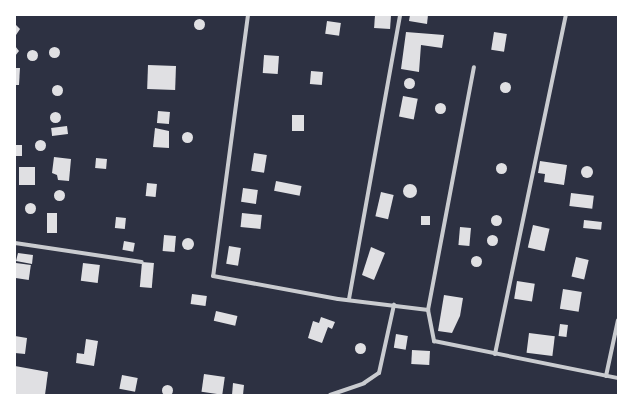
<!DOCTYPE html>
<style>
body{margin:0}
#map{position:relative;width:633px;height:410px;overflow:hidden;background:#2d3142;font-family:"PT Sans Narrow",sans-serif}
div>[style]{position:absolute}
.building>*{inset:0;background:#e0e0e3;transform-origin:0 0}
.round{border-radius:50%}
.minor>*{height:4px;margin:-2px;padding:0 2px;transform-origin:2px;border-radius:2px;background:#caccd0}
span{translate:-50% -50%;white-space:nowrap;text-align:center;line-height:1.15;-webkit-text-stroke:4px #fff;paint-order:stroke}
.frame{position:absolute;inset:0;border:16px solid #fff;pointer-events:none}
</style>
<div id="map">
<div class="building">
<i style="left:375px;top:15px;width:16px;height:13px;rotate:4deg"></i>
<i style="clip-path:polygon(410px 15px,428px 15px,427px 24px,409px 21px)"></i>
<i class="round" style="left:193.5px;top:18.5px;width:11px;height:11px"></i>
<i style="left:327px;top:21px;width:14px;height:13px;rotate:8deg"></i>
<i style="clip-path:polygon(15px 24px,20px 29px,16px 35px,15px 35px)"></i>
<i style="clip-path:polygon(406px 32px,444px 35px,442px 48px,421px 45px,419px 72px,401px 69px)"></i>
<i style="left:494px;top:32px;width:13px;height:18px;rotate:9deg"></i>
<i style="clip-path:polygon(15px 46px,19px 51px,15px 56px)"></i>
<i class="round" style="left:48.5px;top:46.5px;width:11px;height:11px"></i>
<i class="round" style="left:26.5px;top:49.5px;width:11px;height:11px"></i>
<i style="left:264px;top:55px;width:15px;height:18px;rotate:4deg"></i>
<i style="left:148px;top:65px;width:28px;height:24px;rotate:2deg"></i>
<i style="clip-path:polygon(15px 68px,20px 68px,19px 85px,15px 85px)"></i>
<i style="left:311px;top:71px;width:12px;height:13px;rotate:5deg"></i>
<i class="round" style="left:403.5px;top:77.5px;width:11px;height:11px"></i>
<i class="round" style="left:499.5px;top:81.5px;width:11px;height:11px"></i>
<i class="round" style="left:51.5px;top:84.5px;width:11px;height:11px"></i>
<i style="left:403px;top:96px;width:15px;height:21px;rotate:11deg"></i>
<i class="round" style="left:434.5px;top:102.5px;width:11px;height:11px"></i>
<i style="left:158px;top:111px;width:12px;height:12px;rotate:5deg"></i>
<i class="round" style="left:49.5px;top:111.5px;width:11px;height:11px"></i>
<i style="left:292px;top:115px;width:12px;height:16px"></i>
<i style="left:67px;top:126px;width:8px;height:16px;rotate:83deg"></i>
<i style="clip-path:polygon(155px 128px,169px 131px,169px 148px,153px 147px)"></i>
<i class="round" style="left:181.5px;top:131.5px;width:11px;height:11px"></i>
<i class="round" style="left:34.5px;top:139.5px;width:11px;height:11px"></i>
<i style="left:15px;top:145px;width:7px;height:11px"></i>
<i style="left:254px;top:153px;width:13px;height:18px;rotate:9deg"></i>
<i style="clip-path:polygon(54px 157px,71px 159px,69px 181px,58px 180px,57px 175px,52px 173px)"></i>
<i style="left:96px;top:158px;width:11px;height:10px;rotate:5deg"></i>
<i style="clip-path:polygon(540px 161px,567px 165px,564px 185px,544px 182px,545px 174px,538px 173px)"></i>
<i class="round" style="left:495.5px;top:162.5px;width:11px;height:11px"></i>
<i class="round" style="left:581px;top:166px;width:12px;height:12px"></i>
<i style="left:19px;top:167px;width:16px;height:18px"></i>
<i style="left:276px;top:181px;width:26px;height:10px;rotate:11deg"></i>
<i style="left:147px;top:183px;width:10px;height:13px;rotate:6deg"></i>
<i class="round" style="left:403px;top:184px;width:14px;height:14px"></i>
<i style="left:243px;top:188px;width:15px;height:14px;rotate:8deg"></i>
<i class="round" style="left:53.5px;top:189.5px;width:11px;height:11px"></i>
<i style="left:381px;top:192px;width:13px;height:25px;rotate:13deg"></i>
<i style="left:571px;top:193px;width:23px;height:13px;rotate:7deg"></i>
<i class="round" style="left:24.5px;top:202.5px;width:11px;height:11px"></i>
<i style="left:47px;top:213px;width:10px;height:20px"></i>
<i style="left:242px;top:213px;width:20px;height:14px;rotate:6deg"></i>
<i class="round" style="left:490.5px;top:214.5px;width:11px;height:11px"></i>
<i style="left:421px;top:216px;width:9px;height:9px"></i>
<i style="left:116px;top:217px;width:10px;height:11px;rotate:6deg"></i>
<i style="left:584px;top:220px;width:18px;height:8px;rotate:6deg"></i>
<i style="left:533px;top:225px;width:17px;height:23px;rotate:13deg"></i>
<i style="left:460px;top:227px;width:11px;height:18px;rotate:5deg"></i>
<i class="round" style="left:486.5px;top:234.5px;width:11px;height:11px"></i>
<i style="left:164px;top:235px;width:12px;height:16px;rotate:5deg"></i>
<i class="round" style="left:182px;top:238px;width:12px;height:12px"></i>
<i style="left:124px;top:241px;width:11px;height:9px;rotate:10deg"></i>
<i style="left:229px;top:246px;width:12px;height:18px;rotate:9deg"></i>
<i style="clip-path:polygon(371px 247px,385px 253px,374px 280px,362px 275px)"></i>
<i style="clip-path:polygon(18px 253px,33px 255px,32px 264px,16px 261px)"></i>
<i class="round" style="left:470.5px;top:255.5px;width:11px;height:11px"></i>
<i style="left:576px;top:257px;width:13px;height:20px;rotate:13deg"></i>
<i style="left:142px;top:262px;width:12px;height:25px;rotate:5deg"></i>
<i style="left:16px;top:263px;width:15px;height:15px;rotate:8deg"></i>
<i style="left:83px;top:263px;width:17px;height:18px;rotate:7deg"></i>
<i style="left:517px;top:281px;width:18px;height:18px;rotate:9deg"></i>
<i style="left:563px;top:289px;width:19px;height:20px;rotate:9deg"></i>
<i style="left:192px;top:294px;width:15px;height:10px;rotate:8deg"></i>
<i style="clip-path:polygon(444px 295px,463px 298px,460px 316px,452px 333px,438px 331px)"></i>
<i style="left:216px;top:311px;width:22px;height:10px;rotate:13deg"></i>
<i style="clip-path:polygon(321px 317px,335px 322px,332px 329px,328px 327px,322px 343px,308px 338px,313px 321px,319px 323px)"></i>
<i style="left:560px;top:324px;width:8px;height:12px;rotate:7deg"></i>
<i style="left:529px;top:333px;width:26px;height:20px;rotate:7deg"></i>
<i style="left:396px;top:334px;width:12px;height:14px;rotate:9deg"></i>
<i style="clip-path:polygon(15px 336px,27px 338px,25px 354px,15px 353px)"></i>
<i style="clip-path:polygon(86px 339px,98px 341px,94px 366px,76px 363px,77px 353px,84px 354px)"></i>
<i class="round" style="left:354.5px;top:342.5px;width:11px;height:11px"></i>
<i style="left:412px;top:350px;width:18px;height:14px;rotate:3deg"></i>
<i style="clip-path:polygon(15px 366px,48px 372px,45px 395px,15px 395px)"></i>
<i style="left:204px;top:374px;width:21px;height:18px;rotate:8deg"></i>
<i style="left:122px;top:375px;width:16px;height:14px;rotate:11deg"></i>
<i style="clip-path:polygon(233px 383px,244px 385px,243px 395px,232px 395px)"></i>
<i class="round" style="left:161.5px;top:384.5px;width:11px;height:11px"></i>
</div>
<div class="minor">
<i style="left:248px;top:15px;width:263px;rotate:97.6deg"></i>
<i style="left:213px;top:276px;width:127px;rotate:10.4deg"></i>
<i style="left:338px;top:299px;width:91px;rotate:7deg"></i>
<i style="left:428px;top:310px;width:32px;rotate:79deg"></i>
<i style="left:434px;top:341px;width:188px;rotate:11.4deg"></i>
<i style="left:15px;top:243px;width:128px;rotate:8.5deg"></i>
<i style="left:349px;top:299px;width:289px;rotate:-79.8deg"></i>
<i style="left:428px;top:310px;width:247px;rotate:-79.3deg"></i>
<i style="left:495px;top:354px;width:346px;rotate:-78.2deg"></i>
<i style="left:606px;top:376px;width:57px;rotate:-77.9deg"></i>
<i style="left:330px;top:395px;width:36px;rotate:-19deg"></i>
<i style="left:364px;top:383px;width:18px;rotate:-34deg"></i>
<i style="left:379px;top:373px;width:70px;rotate:-77.6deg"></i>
</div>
<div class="frame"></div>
</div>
